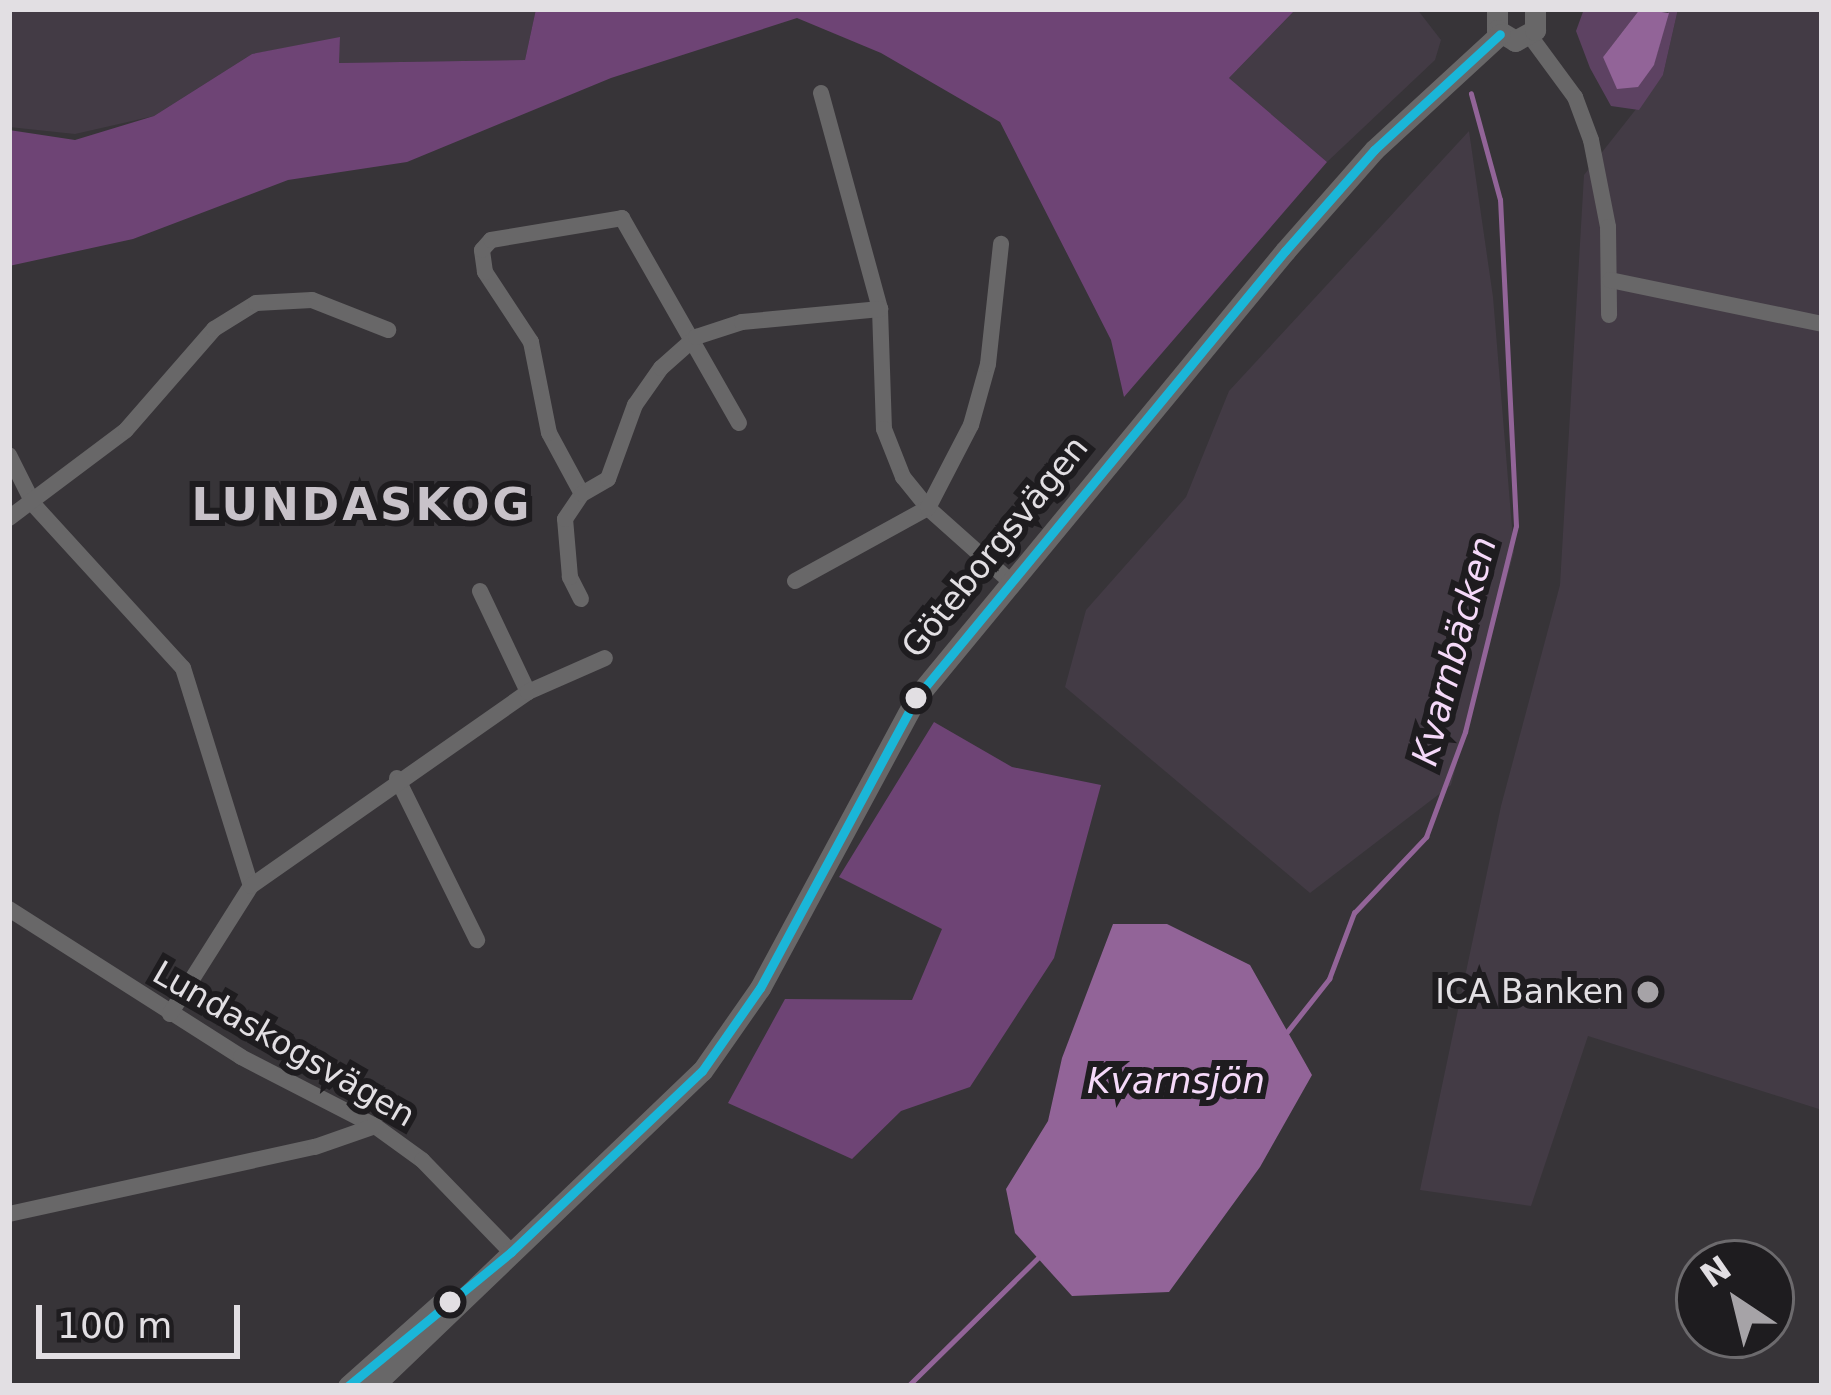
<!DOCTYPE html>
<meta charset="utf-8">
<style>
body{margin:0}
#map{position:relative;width:1831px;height:1395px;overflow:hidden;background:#373438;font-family:"DejaVu Sans",sans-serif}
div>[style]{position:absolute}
.built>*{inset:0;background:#433b45}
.green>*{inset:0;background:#5d4262}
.forest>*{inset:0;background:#6e4475}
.water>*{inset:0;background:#926498}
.stream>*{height:4.5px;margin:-2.25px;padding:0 2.25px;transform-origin:2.25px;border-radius:2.25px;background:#926498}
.minor>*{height:16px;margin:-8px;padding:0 8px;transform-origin:8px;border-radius:8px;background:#686768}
.tertiary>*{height:21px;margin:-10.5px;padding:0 10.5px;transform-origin:10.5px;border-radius:10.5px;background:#686768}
.bus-1>*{height:9px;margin:-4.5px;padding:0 4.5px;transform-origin:4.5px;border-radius:4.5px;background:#1ab6d8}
.dots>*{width:33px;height:33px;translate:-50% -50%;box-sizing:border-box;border:6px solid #1e1c1f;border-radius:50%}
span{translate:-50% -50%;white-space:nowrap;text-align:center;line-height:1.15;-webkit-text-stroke:12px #1e1c1f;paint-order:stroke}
.street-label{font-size:33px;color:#e2dfe3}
.poi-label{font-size:33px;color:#e2dfe3}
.right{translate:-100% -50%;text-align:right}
.water-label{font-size:36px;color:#f5d9f9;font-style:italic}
.district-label{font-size:45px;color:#c8c2c9;font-weight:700;letter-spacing:3px}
.frame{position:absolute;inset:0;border:12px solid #e2dfe3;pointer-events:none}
.north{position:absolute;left:1675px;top:1239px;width:120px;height:120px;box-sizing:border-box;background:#1e1c1f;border:3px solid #6c6a6d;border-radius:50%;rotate:325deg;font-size:33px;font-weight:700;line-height:48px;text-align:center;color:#e2dfe3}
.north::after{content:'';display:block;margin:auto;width:42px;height:54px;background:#a6a3a7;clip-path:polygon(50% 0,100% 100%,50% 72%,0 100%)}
.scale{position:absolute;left:36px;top:1305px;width:204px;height:54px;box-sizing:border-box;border:6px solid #e2dfe3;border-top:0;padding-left:15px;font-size:36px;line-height:42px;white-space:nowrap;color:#e2dfe3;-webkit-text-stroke:9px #1e1c1f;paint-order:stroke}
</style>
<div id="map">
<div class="built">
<i style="clip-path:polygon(9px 9px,536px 9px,525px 60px,338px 63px,340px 38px,252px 54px,154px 116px,75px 134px,9px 127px)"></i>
<i style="clip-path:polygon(1296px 9px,1417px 9px,1441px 40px,1435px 60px,1327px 162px,1229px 78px)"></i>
<i style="clip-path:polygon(1678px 9px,1822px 9px,1822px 1110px,1588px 1036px,1531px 1206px,1420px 1190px,1501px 806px,1560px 585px,1584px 175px,1663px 75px)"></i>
<i style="clip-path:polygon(1469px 131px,1493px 297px,1514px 552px,1451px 785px,1310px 893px,1065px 687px,1086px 610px,1186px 497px,1229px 391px)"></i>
</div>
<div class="green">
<i style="clip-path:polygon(1584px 9px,1640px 9px,1603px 57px,1654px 64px,1669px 9px,1678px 9px,1663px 75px,1639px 110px,1611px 106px,1590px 68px,1576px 31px)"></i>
</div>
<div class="forest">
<i style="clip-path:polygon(536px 9px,1296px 9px,1229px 78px,1327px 162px,1124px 397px,1111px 340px,1000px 122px,881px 53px,797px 18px,611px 78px,407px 162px,288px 180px,133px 239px,9px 266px,9px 130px,75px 140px,154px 116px,252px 54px,340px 37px,339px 63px,525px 60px)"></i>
<i style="clip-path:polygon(934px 722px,1012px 767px,1101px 785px,1054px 958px,970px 1087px,901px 1111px,852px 1159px,728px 1103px,785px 999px,912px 1000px,942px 929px,839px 877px)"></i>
</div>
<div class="water">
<i style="clip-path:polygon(1640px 9px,1669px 13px,1654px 65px,1638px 87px,1617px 89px,1603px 57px)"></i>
<i style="clip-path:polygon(1113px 924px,1167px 924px,1250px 965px,1312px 1075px,1260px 1167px,1169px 1292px,1072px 1296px,1015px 1233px,1006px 1189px,1048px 1121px,1062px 1058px)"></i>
</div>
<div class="stream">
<i style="left:1287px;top:1032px;width:68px;rotate:-51.6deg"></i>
<i style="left:1329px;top:979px;width:71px;rotate:-69.3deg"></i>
<i style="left:1354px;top:913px;width:105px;rotate:-46.5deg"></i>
<i style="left:1426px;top:837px;width:112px;rotate:-69.6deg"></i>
<i style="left:1465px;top:732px;width:212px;rotate:-76.1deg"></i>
<i style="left:1516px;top:526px;width:326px;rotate:-92.8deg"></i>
<i style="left:1500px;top:200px;width:110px;rotate:-105.3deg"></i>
<i style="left:908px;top:1386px;width:182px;rotate:-44.6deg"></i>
</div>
<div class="minor">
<i style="left:1530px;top:36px;width:76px;rotate:53.6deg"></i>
<i style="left:1575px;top:97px;width:46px;rotate:69.6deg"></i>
<i style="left:1591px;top:140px;width:89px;rotate:78.9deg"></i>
<i style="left:1608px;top:227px;width:88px;rotate:89.3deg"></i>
<i style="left:821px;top:93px;width:224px;rotate:74.7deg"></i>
<i style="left:880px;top:309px;width:120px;rotate:88.1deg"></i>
<i style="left:884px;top:429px;width:52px;rotate:68.4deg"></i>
<i style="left:903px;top:477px;width:40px;rotate:51deg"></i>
<i style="left:928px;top:508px;width:110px;rotate:41.7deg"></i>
<i style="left:1610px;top:280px;width:217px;rotate:11.7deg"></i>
<i style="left:9px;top:455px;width:56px;rotate:63.4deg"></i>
<i style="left:34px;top:505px;width:221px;rotate:47.6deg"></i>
<i style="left:183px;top:668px;width:228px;rotate:72.7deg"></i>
<i style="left:582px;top:494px;width:69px;rotate:-118.4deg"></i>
<i style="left:549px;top:433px;width:93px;rotate:-101.2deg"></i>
<i style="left:531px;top:342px;width:84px;rotate:-123.3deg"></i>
<i style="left:485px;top:272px;width:22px;rotate:-98deg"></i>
<i style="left:482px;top:250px;width:13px;rotate:-48deg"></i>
<i style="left:491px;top:240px;width:133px;rotate:-9.5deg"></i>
<i style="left:622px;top:218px;width:236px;rotate:60.3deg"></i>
<i style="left:9px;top:518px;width:146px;rotate:-36.9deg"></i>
<i style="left:126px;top:430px;width:134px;rotate:-48.9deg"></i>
<i style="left:214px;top:329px;width:49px;rotate:-31.8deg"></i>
<i style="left:256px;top:303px;width:56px;rotate:-3.1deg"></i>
<i style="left:312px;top:300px;width:82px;rotate:21.5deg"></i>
<i style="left:795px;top:581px;width:152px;rotate:-28.8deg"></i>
<i style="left:928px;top:508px;width:93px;rotate:-62.6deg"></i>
<i style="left:971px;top:425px;width:63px;rotate:-74.4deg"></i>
<i style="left:988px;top:364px;width:121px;rotate:-83.8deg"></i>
<i style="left:480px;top:591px;width:112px;rotate:64.6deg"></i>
<i style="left:581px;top:599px;width:25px;rotate:-117deg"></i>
<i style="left:570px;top:577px;width:58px;rotate:-94.9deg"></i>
<i style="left:565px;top:519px;width:30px;rotate:-56deg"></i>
<i style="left:582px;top:494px;width:30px;rotate:-30deg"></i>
<i style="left:608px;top:479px;width:79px;rotate:-70deg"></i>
<i style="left:635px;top:405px;width:45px;rotate:-54.9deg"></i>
<i style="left:661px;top:368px;width:47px;rotate:-41.5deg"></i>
<i style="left:696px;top:337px;width:48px;rotate:-18.1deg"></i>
<i style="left:742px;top:322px;width:139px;rotate:-5.4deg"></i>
<i style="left:397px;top:778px;width:181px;rotate:63.7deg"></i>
<i style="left:9px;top:909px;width:275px;rotate:32.5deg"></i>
<i style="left:241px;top:1057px;width:151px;rotate:27.2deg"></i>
<i style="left:375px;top:1126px;width:58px;rotate:35.9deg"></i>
<i style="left:422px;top:1160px;width:128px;rotate:45.9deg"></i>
<i style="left:170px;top:1014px;width:151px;rotate:-57.7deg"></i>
<i style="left:251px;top:886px;width:338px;rotate:-35deg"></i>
<i style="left:528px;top:692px;width:84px;rotate:-23.8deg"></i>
<i style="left:9px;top:1214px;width:313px;rotate:-12.4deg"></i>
<i style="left:315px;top:1147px;width:64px;rotate:-19.3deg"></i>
</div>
<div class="tertiary">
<i style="left:1497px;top:9px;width:21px;rotate:90deg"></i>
<i style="left:1497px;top:30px;width:21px;rotate:31deg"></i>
<i style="left:1515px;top:41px;width:23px;rotate:-29deg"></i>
<i style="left:1535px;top:30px;width:21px;rotate:-90deg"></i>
<i style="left:348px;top:1386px;width:132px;rotate:-41.6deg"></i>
<i style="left:373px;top:1386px;width:455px;rotate:-43.8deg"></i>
<i style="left:702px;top:1071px;width:101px;rotate:-55.1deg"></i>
<i style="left:760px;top:988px;width:329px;rotate:-61.7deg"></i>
<i style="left:916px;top:698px;width:580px;rotate:-50.46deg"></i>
<i style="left:1285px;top:251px;width:135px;rotate:-48.6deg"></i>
<i style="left:1374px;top:150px;width:171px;rotate:-42.6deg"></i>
</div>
<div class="bus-1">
<i style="left:348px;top:1386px;width:211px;rotate:-39.4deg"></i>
<i style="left:511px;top:1252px;width:263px;rotate:-43.5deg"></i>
<i style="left:702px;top:1071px;width:101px;rotate:-55.1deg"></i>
<i style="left:760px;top:988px;width:329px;rotate:-61.7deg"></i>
<i style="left:916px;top:698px;width:580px;rotate:-50.46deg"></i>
<i style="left:1285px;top:251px;width:135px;rotate:-48.6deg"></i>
<i style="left:1374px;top:150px;width:171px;rotate:-42.6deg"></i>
</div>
<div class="dots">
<i style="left:916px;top:698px;background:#e2dfe3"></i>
<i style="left:1648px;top:992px;background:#a6a3a7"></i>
<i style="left:450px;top:1302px;background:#e2dfe3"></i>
</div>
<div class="street-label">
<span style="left:995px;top:547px;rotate:-51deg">Göteborgsvägen</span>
<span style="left:284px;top:1044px;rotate:30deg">Lundaskogsvägen</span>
</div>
<div class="poi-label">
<span class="right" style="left:1624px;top:992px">ICA Banken</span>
</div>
<div class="water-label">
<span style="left:1454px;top:651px;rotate:-75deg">Kvarnbäcken</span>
<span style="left:1176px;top:1081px">Kvarnsjön</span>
</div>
<div class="district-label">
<span style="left:362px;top:505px">LUNDASKOG</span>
</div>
<div class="frame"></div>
<div class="north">N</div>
<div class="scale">100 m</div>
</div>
